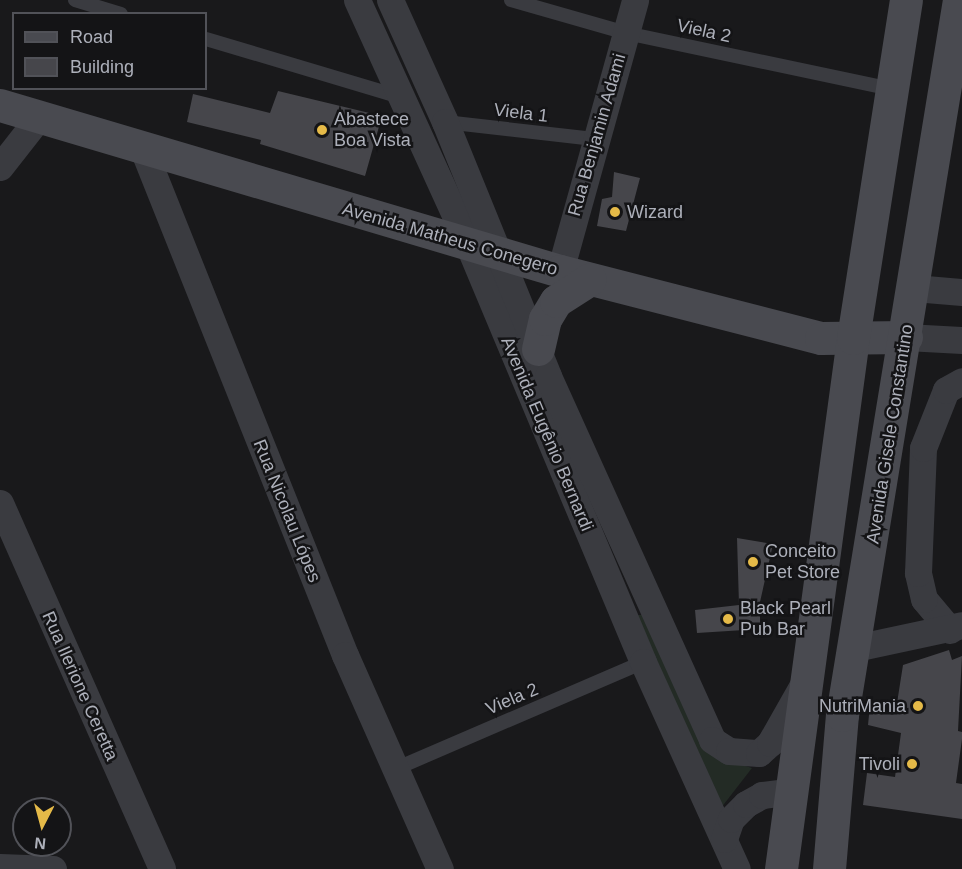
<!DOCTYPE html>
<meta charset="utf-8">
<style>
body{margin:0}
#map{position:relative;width:962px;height:869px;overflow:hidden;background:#19191b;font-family:Helvetica,sans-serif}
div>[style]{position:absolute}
.green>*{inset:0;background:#232b25}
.building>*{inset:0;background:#46464b}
.lane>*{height:14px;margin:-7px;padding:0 7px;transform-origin:7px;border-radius:7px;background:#3a3b40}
.street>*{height:27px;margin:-13.5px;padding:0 13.5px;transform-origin:13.5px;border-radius:13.5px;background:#3a3b40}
.secondary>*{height:33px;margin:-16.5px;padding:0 16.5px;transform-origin:16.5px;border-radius:16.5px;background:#494a50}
.dots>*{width:16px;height:16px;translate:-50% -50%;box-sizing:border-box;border:3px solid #141416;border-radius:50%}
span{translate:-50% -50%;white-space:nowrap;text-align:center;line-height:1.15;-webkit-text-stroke:5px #141416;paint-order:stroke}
.street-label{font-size:18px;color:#adb0ba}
.poi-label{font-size:18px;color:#adb0ba}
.left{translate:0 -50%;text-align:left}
.right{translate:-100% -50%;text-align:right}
.legend{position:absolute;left:12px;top:12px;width:195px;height:78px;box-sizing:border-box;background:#141416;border:2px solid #515258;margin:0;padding:8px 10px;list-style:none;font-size:18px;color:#adb0ba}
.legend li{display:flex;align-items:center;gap:12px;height:30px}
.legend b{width:30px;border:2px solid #515258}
.north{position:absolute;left:12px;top:797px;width:60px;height:60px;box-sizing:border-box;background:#141416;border:2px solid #515258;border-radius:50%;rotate:186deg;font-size:16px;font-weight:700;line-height:24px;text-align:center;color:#adb0ba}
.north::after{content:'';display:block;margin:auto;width:21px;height:27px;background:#e5ba48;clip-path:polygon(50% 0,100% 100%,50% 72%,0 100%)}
</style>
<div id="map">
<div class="green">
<i style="clip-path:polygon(637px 615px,647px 615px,726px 760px,752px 768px,721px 808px)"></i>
</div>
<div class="building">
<i style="clip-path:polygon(278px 91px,382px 116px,365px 176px,260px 144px,261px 140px,187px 122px,193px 94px,270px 113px)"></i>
<i style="clip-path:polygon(614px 172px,640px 178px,626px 231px,597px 226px,602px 199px,612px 197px)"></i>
<i style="clip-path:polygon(737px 538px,773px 544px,760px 602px,760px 629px,697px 633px,695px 610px,739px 605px)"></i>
<i style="clip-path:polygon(949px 650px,952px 660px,962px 656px,958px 731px,962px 732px,962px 739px,956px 783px,962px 784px,962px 819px,863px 805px,867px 773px,895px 777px,901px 733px,868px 725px,870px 705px,897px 703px,903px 665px)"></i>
</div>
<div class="lane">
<i style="left:75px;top:0;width:48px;rotate:16.9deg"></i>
<i style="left:511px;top:0;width:120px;rotate:16deg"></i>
<i style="left:626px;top:33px;width:272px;rotate:11.9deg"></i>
<i style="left:206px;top:39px;width:202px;rotate:16.6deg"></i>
<i style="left:445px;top:122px;width:150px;rotate:6.5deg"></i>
<i style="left:395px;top:769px;width:270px;rotate:-23.3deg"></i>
</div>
<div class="street">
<i style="left:357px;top:0;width:270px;rotate:65.5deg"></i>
<i style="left:469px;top:246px;width:451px;rotate:67.3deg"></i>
<i style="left:643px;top:662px;width:227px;rotate:65.6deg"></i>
<i style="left:390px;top:0;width:134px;rotate:65.7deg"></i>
<i style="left:445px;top:122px;width:274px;rotate:67.9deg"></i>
<i style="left:548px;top:376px;width:399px;rotate:65.7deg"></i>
<i style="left:712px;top:740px;width:20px;rotate:33deg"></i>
<i style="left:729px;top:751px;width:30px;rotate:4deg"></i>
<i style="left:759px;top:753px;width:15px;rotate:-42deg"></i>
<i style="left:770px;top:743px;width:67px;rotate:-60.4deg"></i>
<i style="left:143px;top:149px;width:545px;rotate:68.24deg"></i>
<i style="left:345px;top:655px;width:234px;rotate:66.1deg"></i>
<i style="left:0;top:167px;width:63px;rotate:-52deg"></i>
<i style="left:560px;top:271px;width:281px;rotate:-74.5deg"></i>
<i style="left:914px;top:288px;width:48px;rotate:4.8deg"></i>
<i style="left:906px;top:337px;width:56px;rotate:3.1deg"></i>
<i style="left:0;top:503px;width:400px;rotate:66.1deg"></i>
<i style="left:950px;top:630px;width:40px;rotate:-130deg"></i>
<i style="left:924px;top:599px;width:27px;rotate:-103deg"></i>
<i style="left:918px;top:573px;width:125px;rotate:-87.7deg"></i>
<i style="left:923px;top:448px;width:62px;rotate:-68.4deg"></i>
<i style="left:946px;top:390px;width:18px;rotate:-29deg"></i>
<i style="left:855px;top:648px;width:109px;rotate:-12.1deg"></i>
<i style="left:724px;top:839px;width:21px;rotate:-71deg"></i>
<i style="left:731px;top:819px;width:21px;rotate:-45deg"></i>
<i style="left:746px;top:804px;width:18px;rotate:-29deg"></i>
<i style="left:762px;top:795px;width:31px;rotate:-7deg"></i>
<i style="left:0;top:867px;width:53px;rotate:2.2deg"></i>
</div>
<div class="secondary">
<i style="left:0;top:105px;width:584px;rotate:16.51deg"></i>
<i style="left:560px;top:271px;width:269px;rotate:14.4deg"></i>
<i style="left:821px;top:338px;width:85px;rotate:-0.7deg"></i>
<i style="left:538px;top:349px;width:31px;rotate:-77deg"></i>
<i style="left:545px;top:319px;width:21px;rotate:-59deg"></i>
<i style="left:556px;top:301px;width:40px;rotate:-32.9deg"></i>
<i style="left:781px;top:869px;width:536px;rotate:-82.28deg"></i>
<i style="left:853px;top:338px;width:342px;rotate:-81.1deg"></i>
<i style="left:829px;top:869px;width:155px;rotate:-85.2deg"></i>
<i style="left:842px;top:715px;width:725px;rotate:-80.71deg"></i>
</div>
<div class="dots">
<i style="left:322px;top:130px;background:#e5ba48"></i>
<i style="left:615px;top:212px;background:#e5ba48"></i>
<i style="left:753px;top:562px;background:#e5ba48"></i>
<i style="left:728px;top:619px;background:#e5ba48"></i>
<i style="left:918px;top:706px;background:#e5ba48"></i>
<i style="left:912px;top:764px;background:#e5ba48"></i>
</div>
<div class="street-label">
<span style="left:704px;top:31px;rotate:12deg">Viela 2</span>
<span style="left:521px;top:113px;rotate:7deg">Viela 1</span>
<span style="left:597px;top:135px;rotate:-74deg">Rua Benjamin Adami</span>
<span style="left:450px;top:239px;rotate:16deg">Avenida Matheus Conegero</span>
<span style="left:547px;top:434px;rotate:67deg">Avenida Eugênio Bernardi</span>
<span style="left:890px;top:434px;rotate:-81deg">Avenida Gisele Constantino</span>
<span style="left:287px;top:511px;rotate:68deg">Rua Nicolau Lópes</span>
<span style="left:80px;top:686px;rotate:66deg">Rua Ilerione Ceretta</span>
<span style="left:512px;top:699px;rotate:-23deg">Viela 2</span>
</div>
<div class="poi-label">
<span class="left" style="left:334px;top:130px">Abastece<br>Boa Vista</span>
<span class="left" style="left:627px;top:212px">Wizard</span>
<span class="left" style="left:765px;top:562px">Conceito<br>Pet Store</span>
<span class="left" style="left:740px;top:619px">Black Pearl<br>Pub Bar</span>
<span class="right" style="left:906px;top:706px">NutriMania</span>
<span class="right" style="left:900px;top:764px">Tivoli</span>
</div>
<ul class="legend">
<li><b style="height:8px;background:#494a50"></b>Road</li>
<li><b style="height:16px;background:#46464b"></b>Building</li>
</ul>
<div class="north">N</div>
</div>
